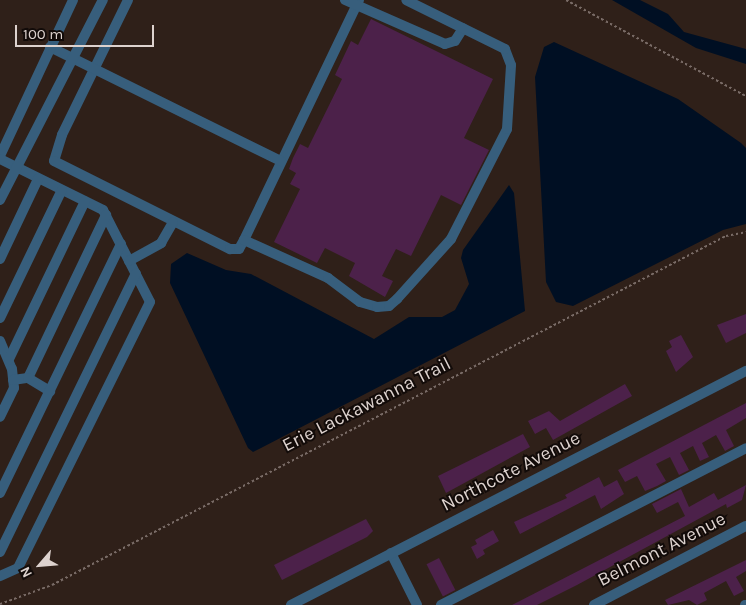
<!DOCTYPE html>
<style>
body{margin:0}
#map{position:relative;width:746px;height:605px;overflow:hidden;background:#2f2019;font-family:Karla,sans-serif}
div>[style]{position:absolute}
.water>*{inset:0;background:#000f23}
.building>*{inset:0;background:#4c214a;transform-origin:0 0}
.path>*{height:2px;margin-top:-1px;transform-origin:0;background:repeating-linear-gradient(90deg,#796b66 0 2.5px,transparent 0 5px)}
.minor>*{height:10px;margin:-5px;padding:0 5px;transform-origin:5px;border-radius:5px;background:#375e7c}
span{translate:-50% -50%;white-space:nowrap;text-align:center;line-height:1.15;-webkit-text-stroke:4px #120b09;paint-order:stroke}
.street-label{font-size:19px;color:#ddd2ce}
.north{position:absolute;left:15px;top:540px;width:50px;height:50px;-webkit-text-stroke:4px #120b09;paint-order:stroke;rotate:243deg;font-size:14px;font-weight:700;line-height:20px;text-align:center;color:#ddd2ce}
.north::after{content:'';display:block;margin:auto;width:18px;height:22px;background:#ddd2ce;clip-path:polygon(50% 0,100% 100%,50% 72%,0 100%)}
.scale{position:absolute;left:15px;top:25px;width:139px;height:22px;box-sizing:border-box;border:2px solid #ddd2ce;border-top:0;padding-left:6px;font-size:15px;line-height:18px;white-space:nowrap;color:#ddd2ce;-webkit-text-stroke:4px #120b09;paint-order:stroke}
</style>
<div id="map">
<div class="water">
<i style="clip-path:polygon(612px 0,640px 0,668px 14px,684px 32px,746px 49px,746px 64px,696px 48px)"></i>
<i style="clip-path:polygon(554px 42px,678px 99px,741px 143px,746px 148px,746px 224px,723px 230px,573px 306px,556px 302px,546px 282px,535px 77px,544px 47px)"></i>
<i style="clip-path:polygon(509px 185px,514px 193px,525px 311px,261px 448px,253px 452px,248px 448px,170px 283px,171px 264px,187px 253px,226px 270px,251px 274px,374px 339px,409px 317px,442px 317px,455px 310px,469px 284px,461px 258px,463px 250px)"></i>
</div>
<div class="building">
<i style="clip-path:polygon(371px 19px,493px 79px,464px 138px,489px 150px,461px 205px,441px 195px,411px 256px,396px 249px,382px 276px,393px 281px,385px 297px,349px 276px,355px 263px,325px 248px,317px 263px,274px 242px,300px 189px,290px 184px,296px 173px,289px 169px,293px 158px,300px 144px,308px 148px,342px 79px,335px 75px,351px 41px,358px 45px)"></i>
<i style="clip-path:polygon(746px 314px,746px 333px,726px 343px,717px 325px)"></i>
<i style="clip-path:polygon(681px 335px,693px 357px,676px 372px,666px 351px,672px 347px,669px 341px)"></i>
<i style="clip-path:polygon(625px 384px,632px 396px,553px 440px,546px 428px,535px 434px,528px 421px,549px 411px,560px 421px)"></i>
<i style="clip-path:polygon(746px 403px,746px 418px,726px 430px,734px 446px,725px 451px,716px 435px,702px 443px,709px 457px,700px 461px,693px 446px,680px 453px,689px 470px,679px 475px,670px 457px,656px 464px,666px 481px,657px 486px,645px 491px,637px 476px,625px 482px,618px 470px)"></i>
<i style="clip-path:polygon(523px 434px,530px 447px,446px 493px,438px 476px)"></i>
<i style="clip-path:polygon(599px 477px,604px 487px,617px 480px,624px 494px,601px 509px,595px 495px,520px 534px,514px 522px,567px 498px,565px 495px)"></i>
<i style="clip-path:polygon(746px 485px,742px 500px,727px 508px,726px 504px,577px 585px,537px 605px,512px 605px,685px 516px,678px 502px,657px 513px,652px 504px,681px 489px,689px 507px,714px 493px,718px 500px)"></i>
<i style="clip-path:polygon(366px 519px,373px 531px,367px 537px,282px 580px,274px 565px)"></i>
<i style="clip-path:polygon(493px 530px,499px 541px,483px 550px,485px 554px,477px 559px,471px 547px,477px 544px,475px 540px)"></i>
<i style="left:439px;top:558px;width:36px;height:14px;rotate:63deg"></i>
<i style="clip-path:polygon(746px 560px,746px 571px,736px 577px,744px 591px,734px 596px,726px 581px,704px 593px,707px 600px,697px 605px,689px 600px,668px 605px,665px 600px)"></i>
</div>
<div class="path">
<i style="left:566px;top:0;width:204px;rotate:28.1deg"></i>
<i style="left:0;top:604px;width:55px;rotate:-20.1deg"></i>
<i style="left:52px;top:585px;width:759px;rotate:-27.38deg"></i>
<i style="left:726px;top:236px;width:20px;rotate:-11deg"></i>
</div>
<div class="minor">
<i style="left:128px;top:0;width:150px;rotate:116.1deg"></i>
<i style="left:62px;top:135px;width:27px;rotate:107deg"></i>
<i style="left:54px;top:161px;width:197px;rotate:26.6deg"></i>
<i style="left:230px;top:249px;width:9px"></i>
<i style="left:239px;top:249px;width:10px;rotate:-61deg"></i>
<i style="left:244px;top:240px;width:266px;rotate:-64.4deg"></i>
<i style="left:345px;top:0;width:109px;rotate:23.7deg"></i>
<i style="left:445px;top:44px;width:10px;rotate:-17deg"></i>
<i style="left:455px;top:41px;width:15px;rotate:-58deg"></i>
<i style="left:50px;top:47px;width:258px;rotate:26.3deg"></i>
<i style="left:0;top:156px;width:172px;rotate:-64.9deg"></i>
<i style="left:0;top:159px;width:115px;rotate:26.3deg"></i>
<i style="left:103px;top:210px;width:103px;rotate:62.9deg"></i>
<i style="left:150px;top:302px;width:297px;rotate:116.4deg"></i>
<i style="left:18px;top:568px;width:20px;rotate:156deg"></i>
<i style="left:0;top:200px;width:225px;rotate:-62.8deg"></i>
<i style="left:244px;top:240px;width:92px;rotate:24.3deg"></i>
<i style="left:328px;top:278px;width:40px;rotate:37deg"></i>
<i style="left:360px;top:302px;width:18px;rotate:16deg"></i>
<i style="left:377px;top:307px;width:12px;rotate:-5deg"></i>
<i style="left:389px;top:306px;width:11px;rotate:-41deg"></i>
<i style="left:397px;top:299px;width:81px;rotate:-48deg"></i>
<i style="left:451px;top:239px;width:123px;rotate:-63deg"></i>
<i style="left:507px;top:129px;width:64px;rotate:-86.4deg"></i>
<i style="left:511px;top:65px;width:17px;rotate:-111deg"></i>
<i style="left:505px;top:49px;width:110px;rotate:-153.7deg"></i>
<i style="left:0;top:259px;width:89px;rotate:-64.6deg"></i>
<i style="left:129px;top:261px;width:37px;rotate:-29deg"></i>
<i style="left:161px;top:243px;width:24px;rotate:-60deg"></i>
<i style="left:0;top:318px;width:142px;rotate:-64.2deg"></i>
<i style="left:0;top:341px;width:30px;rotate:67deg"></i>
<i style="left:12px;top:369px;width:19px;rotate:84deg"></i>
<i style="left:14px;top:388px;width:32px;rotate:116deg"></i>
<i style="left:9px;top:359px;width:175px;rotate:-64.3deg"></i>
<i style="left:28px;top:378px;width:181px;rotate:-64.4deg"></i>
<i style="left:13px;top:380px;width:15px;rotate:-8deg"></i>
<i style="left:28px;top:378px;width:26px;rotate:31deg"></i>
<i style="left:0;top:493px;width:277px;rotate:-64.1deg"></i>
<i style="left:0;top:552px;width:310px;rotate:-64deg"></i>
<i style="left:391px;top:553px;width:58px;rotate:63.4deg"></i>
<i style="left:291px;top:605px;width:512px;rotate:-27.22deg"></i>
<i style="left:441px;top:605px;width:343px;rotate:-27.2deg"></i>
<i style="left:594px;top:605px;width:171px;rotate:-27.5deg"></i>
<i style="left:745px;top:605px;width:1px"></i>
</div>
<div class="street-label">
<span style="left:367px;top:405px;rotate:-27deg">Erie Lackawanna Trail</span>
<span style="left:511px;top:472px;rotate:-27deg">Northcote Avenue</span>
<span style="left:662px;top:550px;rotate:-27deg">Belmont Avenue</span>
</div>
<div class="north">N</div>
<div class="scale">100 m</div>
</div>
